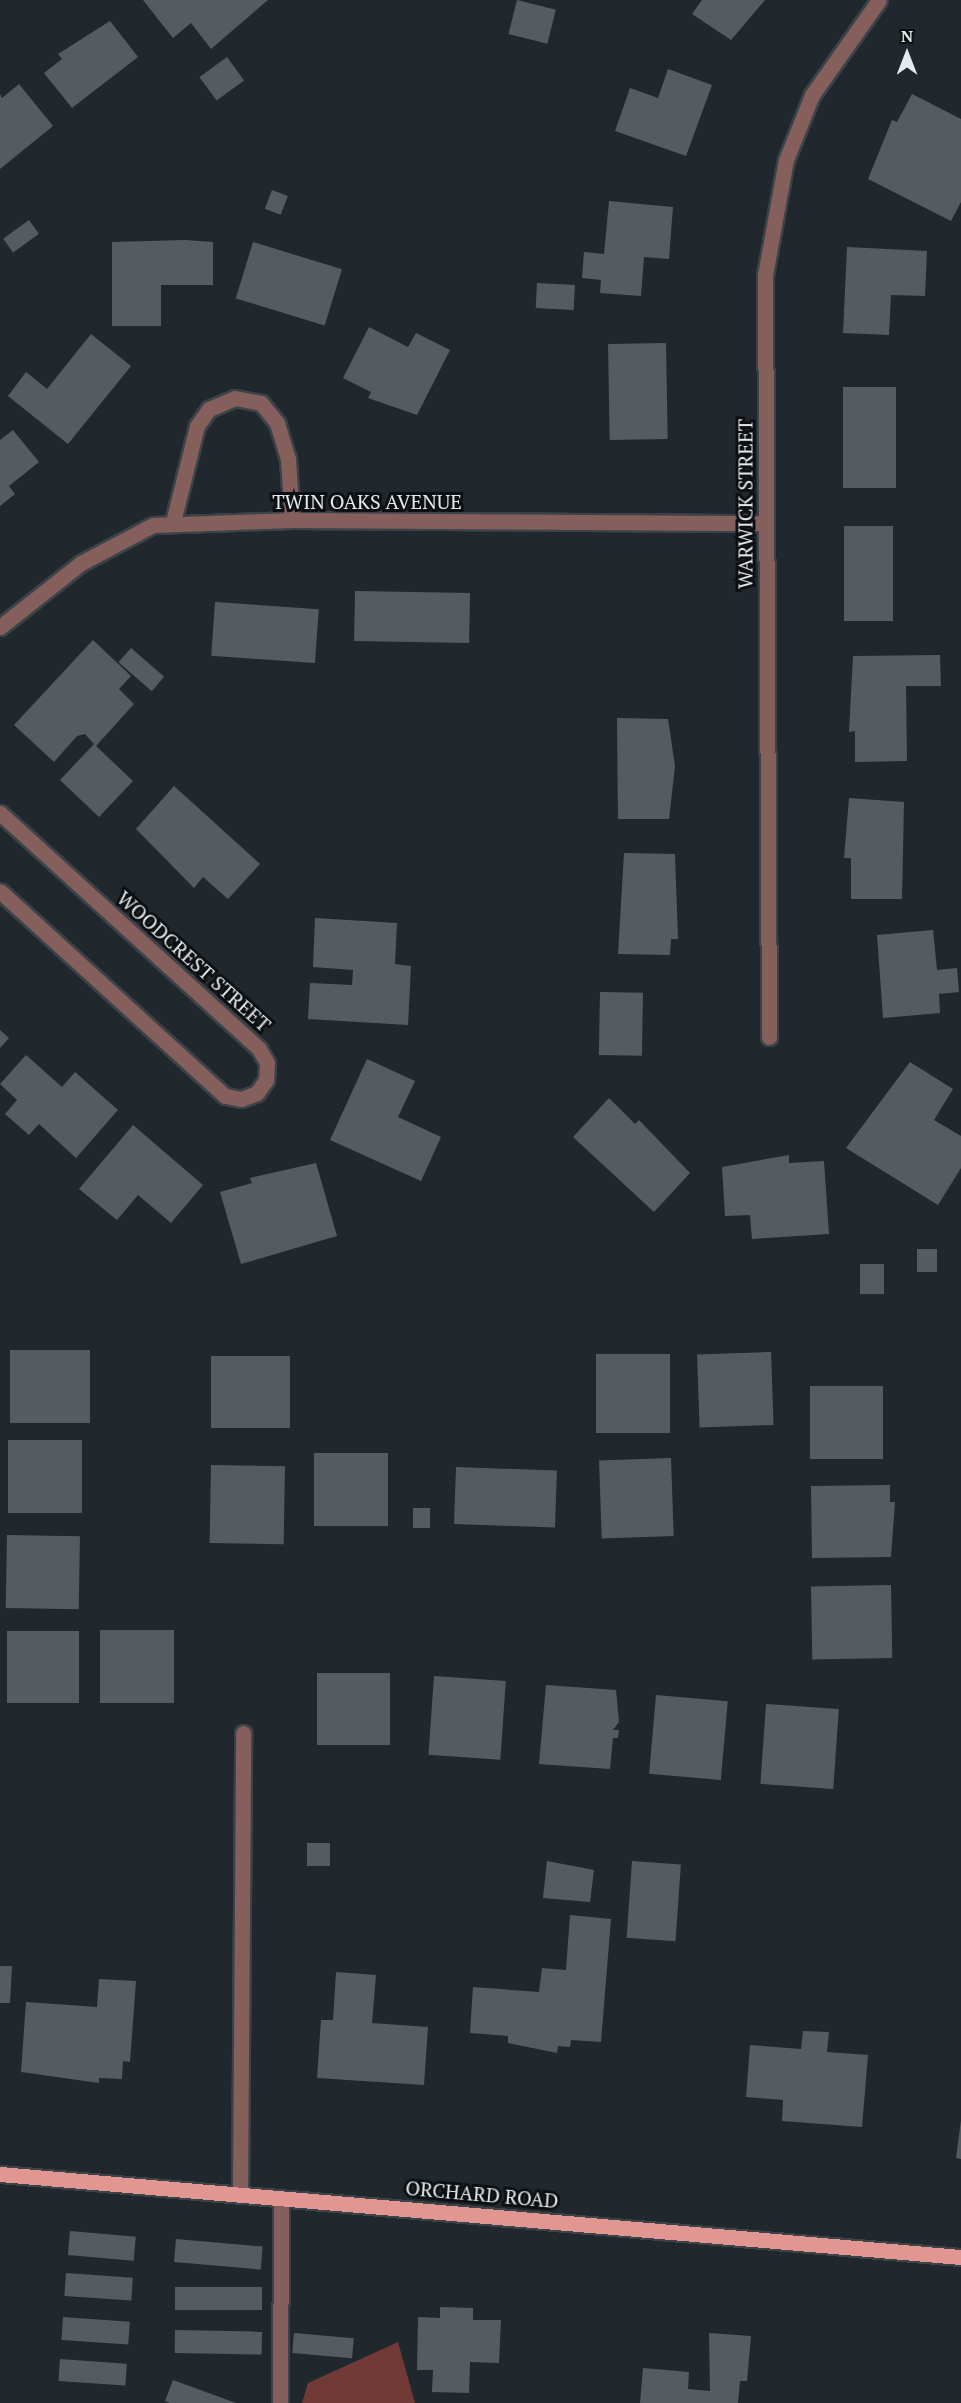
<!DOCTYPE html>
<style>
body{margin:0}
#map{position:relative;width:961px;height:2403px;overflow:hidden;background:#21282d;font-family:"PT Serif",serif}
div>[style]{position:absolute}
.green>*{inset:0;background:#723a37}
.building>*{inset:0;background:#545c62;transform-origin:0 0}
.roads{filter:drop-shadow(2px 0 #3c4348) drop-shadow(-2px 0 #3c4348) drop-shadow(0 2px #3c4348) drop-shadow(0 -2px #3c4348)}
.minor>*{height:15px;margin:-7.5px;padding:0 7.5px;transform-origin:7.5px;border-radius:7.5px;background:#845f5c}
.major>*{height:15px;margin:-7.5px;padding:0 7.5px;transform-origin:7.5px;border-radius:7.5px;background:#e19691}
span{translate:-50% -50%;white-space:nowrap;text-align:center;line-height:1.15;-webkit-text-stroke:6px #0d1013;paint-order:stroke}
.street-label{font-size:20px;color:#e4e9ec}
.north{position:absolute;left:877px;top:24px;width:60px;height:60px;-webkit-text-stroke:4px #0d1013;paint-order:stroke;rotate:0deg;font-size:16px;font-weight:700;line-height:24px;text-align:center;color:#e4e9ec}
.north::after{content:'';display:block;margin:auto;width:21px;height:27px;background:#e4e9ec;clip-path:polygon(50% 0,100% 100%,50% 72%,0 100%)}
</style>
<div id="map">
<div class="green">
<i style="clip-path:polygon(398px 2342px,415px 2403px,302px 2403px,308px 2383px)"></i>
</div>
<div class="building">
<i style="clip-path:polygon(143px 0,268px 0,211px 49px,191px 23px,173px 38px)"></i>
<i style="left:517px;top:0;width:40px;height:35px;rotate:14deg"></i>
<i style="clip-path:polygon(702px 0,765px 0,731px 40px,692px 14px)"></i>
<i style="clip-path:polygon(110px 21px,138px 57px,72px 108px,44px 73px,62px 59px,58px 54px)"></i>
<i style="left:227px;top:57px;width:29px;height:34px;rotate:54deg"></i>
<i style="clip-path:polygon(668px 69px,712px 85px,686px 156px,615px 131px,630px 88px,658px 98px)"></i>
<i style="clip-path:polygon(19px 84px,53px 126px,0 169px,0 94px,2px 98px)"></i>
<i style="clip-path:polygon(912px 94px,961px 119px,961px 202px,951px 221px,868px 179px,892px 120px,897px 122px)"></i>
<i style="left:272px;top:190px;width:17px;height:20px;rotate:21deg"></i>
<i style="clip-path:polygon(609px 201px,673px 207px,669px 259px,644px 257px,641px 296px,600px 293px,601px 280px,582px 278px,584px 252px,604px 254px)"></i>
<i style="left:29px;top:220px;width:17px;height:32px;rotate:54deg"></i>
<i style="clip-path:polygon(185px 240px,213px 242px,213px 285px,161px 285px,161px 326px,112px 326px,112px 242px)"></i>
<i style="left:253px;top:242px;width:93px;height:59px;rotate:17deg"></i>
<i style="clip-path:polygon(847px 247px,927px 251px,925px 296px,891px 295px,889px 335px,843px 333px)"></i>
<i style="left:537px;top:283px;width:38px;height:25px;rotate:3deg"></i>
<i style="clip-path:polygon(369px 327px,408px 347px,416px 333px,450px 350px,417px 415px,368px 398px,371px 392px,343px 378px)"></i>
<i style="clip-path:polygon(91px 334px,131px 366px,68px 444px,8px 396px,26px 372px,47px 389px)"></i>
<i style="left:666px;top:343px;width:96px;height:58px;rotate:89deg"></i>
<i style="left:843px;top:387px;width:53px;height:101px"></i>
<i style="clip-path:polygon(13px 430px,39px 462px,9px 486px,15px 494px,0 506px,0 440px)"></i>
<i style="left:844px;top:526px;width:49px;height:95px"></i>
<i style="left:355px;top:591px;width:115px;height:50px;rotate:1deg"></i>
<i style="left:215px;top:602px;width:104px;height:54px;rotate:4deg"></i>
<i style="clip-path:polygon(93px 640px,131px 676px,119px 689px,134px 704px,96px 746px,133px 781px,99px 817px,60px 780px,94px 744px,85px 734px,77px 736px,54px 762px,14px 725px)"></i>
<i style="left:131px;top:648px;width:44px;height:19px;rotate:41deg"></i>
<i style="clip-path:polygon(940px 655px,941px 686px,906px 686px,907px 761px,855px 762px,855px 731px,849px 732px,853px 656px)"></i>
<i style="clip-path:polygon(617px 718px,668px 719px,675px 766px,669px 819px,618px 819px)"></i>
<i style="clip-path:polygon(174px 786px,260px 864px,228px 899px,203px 877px,194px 888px,136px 829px)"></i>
<i style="clip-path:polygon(849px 798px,904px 802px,902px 899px,851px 899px,851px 858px,844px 858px)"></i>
<i style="clip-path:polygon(624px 853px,675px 854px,678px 939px,671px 939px,670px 955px,618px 954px)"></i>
<i style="clip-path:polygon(315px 918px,397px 923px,395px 964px,411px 966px,408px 1025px,308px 1019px,310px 983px,352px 985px,353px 970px,313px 967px)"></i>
<i style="clip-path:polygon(933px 930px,937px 970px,957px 968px,959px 992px,939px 994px,940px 1013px,883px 1018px,877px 935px)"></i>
<i style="left:600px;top:992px;width:43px;height:63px;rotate:1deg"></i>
<i style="clip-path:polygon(0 1030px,9px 1038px,0 1048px)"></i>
<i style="clip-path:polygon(26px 1055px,62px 1087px,75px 1072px,118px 1110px,76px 1158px,39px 1124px,29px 1135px,5px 1114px,17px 1100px,0 1084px)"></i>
<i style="clip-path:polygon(367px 1059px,415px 1081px,398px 1117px,441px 1137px,421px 1181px,330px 1140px)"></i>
<i style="clip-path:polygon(910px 1062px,953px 1089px,934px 1120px,961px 1136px,961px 1168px,938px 1205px,846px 1148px)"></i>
<i style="clip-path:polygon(609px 1098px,635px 1124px,639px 1120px,690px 1173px,654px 1212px,573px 1137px)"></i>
<i style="clip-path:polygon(133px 1125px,203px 1185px,171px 1223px,138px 1195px,117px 1220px,79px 1189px)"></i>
<i style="clip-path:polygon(789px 1155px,789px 1163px,824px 1161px,829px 1234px,752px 1239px,750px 1215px,725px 1216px,722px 1167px)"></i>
<i style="clip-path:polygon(316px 1163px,337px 1236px,241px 1264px,220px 1192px,252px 1183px,250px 1178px)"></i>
<i style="left:917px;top:1249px;width:20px;height:23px"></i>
<i style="left:860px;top:1264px;width:24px;height:30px"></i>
<i style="left:10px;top:1350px;width:80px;height:73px"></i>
<i style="left:771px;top:1352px;width:73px;height:74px;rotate:88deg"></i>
<i style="left:596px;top:1354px;width:74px;height:79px"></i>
<i style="left:211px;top:1356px;width:79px;height:72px"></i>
<i style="left:810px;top:1386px;width:73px;height:73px"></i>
<i style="left:8px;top:1440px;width:74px;height:73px"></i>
<i style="left:314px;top:1453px;width:74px;height:73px"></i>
<i style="left:671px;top:1458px;width:78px;height:72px;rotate:88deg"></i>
<i style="left:211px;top:1465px;width:74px;height:78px;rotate:1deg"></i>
<i style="left:456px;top:1467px;width:101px;height:57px;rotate:2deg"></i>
<i style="clip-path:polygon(890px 1485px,890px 1502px,895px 1502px,891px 1557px,812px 1558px,811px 1486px)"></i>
<i style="left:413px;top:1508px;width:17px;height:20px"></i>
<i style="left:7px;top:1535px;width:73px;height:73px;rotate:1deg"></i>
<i style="left:891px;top:1585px;width:73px;height:80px;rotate:89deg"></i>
<i style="left:100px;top:1630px;width:74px;height:73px"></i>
<i style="left:7px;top:1631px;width:72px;height:72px"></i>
<i style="left:317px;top:1673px;width:73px;height:72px"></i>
<i style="left:434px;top:1676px;width:72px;height:79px;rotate:4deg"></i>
<i style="clip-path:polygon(546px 1685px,616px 1690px,619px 1722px,613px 1730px,619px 1730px,618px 1738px,613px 1738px,610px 1769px,539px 1764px)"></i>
<i style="left:656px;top:1695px;width:72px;height:79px;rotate:5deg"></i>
<i style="left:766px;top:1704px;width:73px;height:80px;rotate:4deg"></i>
<i style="left:307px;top:1843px;width:23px;height:23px"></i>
<i style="clip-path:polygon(547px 1861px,594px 1870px,590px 1902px,543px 1898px)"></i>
<i style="left:632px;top:1861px;width:49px;height:77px;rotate:4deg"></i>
<i style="clip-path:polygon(570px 1915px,611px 1919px,601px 2042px,571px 2040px,570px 2047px,558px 2046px,557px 2053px,508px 2043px,508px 2036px,470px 2033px,473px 1987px,539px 1992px,542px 1968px,566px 1970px)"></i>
<i style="clip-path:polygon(0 1966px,12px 1966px,10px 2003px,0 2003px)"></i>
<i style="clip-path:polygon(336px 1972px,376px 1975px,372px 2023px,428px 2027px,424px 2085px,317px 2078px,321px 2020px,333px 2020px)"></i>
<i style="clip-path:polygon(99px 1979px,136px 1981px,130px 2062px,123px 2061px,122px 2079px,99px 2078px,99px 2083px,21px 2072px,26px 2002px,97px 2007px)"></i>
<i style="clip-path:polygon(803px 2031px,829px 2032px,827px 2052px,868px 2055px,862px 2127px,782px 2121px,783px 2100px,746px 2097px,750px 2045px,801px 2049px)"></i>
<i style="clip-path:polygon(961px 2120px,961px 2159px,956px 2158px)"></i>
<i style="left:70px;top:2231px;width:66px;height:24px;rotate:5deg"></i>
<i style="left:176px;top:2239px;width:87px;height:23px;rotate:5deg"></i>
<i style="left:66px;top:2273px;width:67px;height:23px;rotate:4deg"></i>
<i style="left:175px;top:2287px;width:87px;height:23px"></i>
<i style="clip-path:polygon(440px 2307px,473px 2308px,473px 2320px,501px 2320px,499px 2363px,470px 2362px,469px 2393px,432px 2392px,433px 2370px,417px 2370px,418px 2317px,440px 2318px)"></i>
<i style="left:63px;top:2317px;width:67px;height:23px;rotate:4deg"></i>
<i style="left:175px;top:2330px;width:87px;height:23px;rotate:1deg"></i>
<i style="left:294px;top:2333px;width:60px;height:20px;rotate:5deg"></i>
<i style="clip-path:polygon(709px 2333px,751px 2336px,747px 2381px,740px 2381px,738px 2403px,640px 2403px,643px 2368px,689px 2372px,688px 2389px,710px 2391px)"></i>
<i style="left:60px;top:2359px;width:67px;height:22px;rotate:4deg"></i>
<i style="clip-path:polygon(173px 2380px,236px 2403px,170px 2403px,165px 2401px)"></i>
</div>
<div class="roads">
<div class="minor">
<i style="left:173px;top:522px;width:99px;rotate:-76deg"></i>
<i style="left:197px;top:426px;width:21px;rotate:-55deg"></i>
<i style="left:209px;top:409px;width:28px;rotate:-23deg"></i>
<i style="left:235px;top:398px;width:26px;rotate:11deg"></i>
<i style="left:261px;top:403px;width:26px;rotate:51deg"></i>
<i style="left:277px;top:423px;width:38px;rotate:73deg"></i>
<i style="left:288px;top:459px;width:61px;rotate:86.2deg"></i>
<i style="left:0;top:627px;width:103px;rotate:-38.3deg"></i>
<i style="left:81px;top:563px;width:81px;rotate:-27.8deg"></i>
<i style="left:153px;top:525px;width:139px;rotate:-2.1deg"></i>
<i style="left:292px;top:520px;width:474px;rotate:0.4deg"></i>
<i style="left:0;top:813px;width:350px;rotate:42.3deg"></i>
<i style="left:259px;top:1049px;width:16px;rotate:60deg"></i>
<i style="left:267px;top:1063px;width:17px;rotate:93deg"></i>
<i style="left:266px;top:1080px;width:16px;rotate:125deg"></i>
<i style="left:257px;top:1093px;width:17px;rotate:159deg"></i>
<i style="left:241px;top:1099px;width:16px;rotate:-169deg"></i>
<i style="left:225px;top:1096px;width:304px;rotate:-137.7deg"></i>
<i style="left:769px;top:1037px;width:762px;rotate:-90.3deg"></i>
<i style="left:765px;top:275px;width:117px;rotate:-79.7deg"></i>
<i style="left:786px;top:160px;width:70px;rotate:-68.2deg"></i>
<i style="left:812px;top:95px;width:116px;rotate:-54.8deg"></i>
<i style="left:240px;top:2194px;width:461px;rotate:-89.6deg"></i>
<i style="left:280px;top:2403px;width:205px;rotate:-89.7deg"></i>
</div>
<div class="major">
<i style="left:0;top:2174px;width:965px;rotate:4.94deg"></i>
</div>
</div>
<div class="street-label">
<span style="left:367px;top:501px">TWIN OAKS AVENUE</span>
<span style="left:745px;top:504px;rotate:-90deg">WARWICK STREET</span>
<span style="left:194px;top:961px;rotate:42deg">WOODCREST STREET</span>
<span style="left:482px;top:2194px;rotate:5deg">ORCHARD ROAD</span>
</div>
<div class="north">N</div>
</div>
